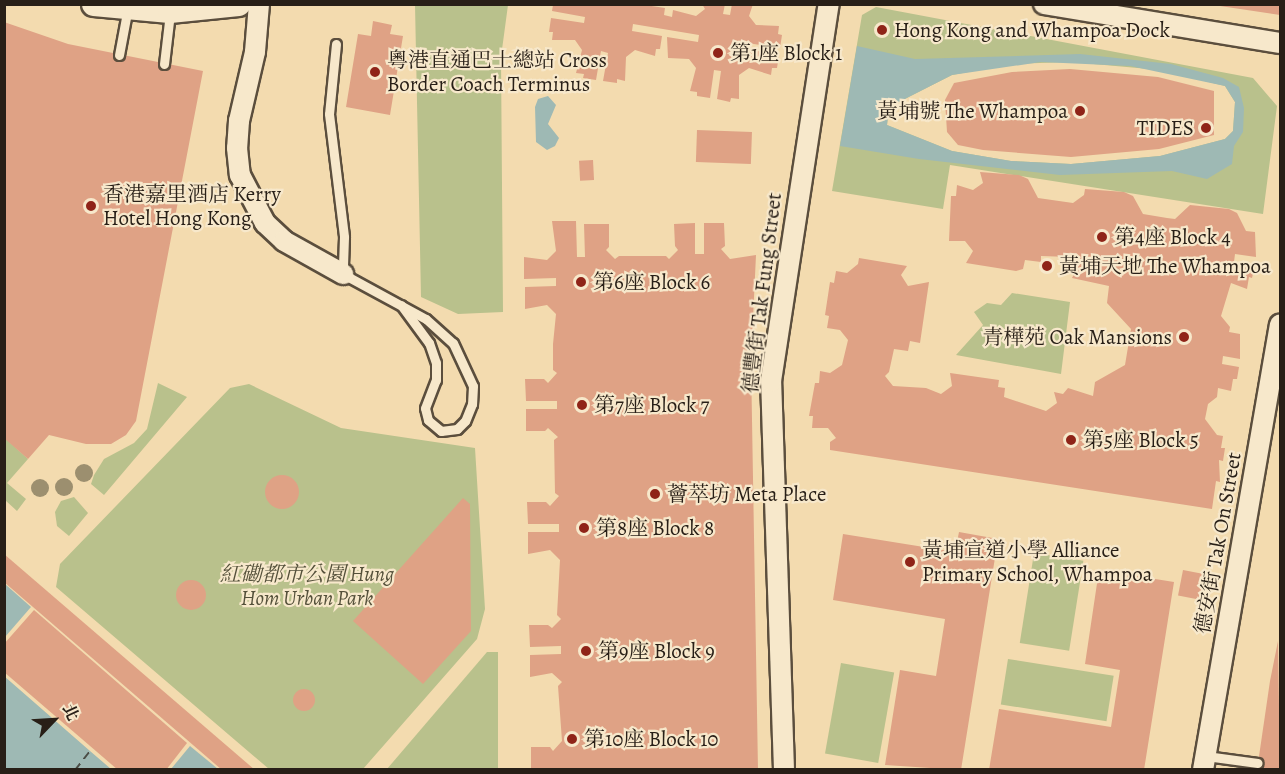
<!DOCTYPE html>
<meta charset="utf-8">
<style>
body{margin:0}
#map{position:relative;width:1285px;height:774px;overflow:hidden;background:#f3dbaf;font-family:Alegreya,"Noto Serif TC",serif}
div>[style]{position:absolute}
.green>*{inset:0;background:#b9c18c;transform-origin:0 0}
.water>*{inset:0;background:#9eb9b4}
.ferry>*{height:1.5px;margin-top:-0.75px;transform-origin:0;background:repeating-linear-gradient(90deg,#4b4d46 0 8px,transparent 0 14px)}
.building>*{inset:0;background:#dfa285;transform-origin:0 0}
.round{border-radius:50%}
.roads{filter:drop-shadow(2px 0 #5b4e3d) drop-shadow(-2px 0 #5b4e3d) drop-shadow(0 2px #5b4e3d) drop-shadow(0 -2px #5b4e3d)}
.service>*{height:9px;margin:-4.5px;padding:0 4.5px;transform-origin:4.5px;border-radius:4.5px;background:#f7e8cb}
.minor>*{height:20px;margin:-10px;padding:0 10px;transform-origin:10px;border-radius:10px;background:#f7e8cb}
.tertiary>*{height:24px;margin:-12px;padding:0 12px;transform-origin:12px;border-radius:12px;background:#f7e8cb}
.trees>*{width:18px;height:18px;margin:-9px;border-radius:50%;background:#9c8f6f}
.dots>*{width:16px;height:16px;translate:-50% -50%;box-sizing:border-box;border:3px solid #f7e8cb;border-radius:50%}
span{translate:-50% -50%;white-space:nowrap;text-align:center;line-height:1.15;-webkit-text-stroke:4.5px #f7e8cb;paint-order:stroke}
.poi-label{font-size:21px;color:#281f17}
.left{translate:0 -50%;text-align:left}
.right{translate:-100% -50%;text-align:right}
.street-label{font-size:21px;color:#281f17}
.park-label{font-size:21px;color:#54503a;font-style:italic}
.frame{position:absolute;inset:0;border:6px solid #281f17;pointer-events:none}
.north{position:absolute;left:24px;top:690px;width:60px;height:60px;-webkit-text-stroke:4px #f7e8cb;paint-order:stroke;rotate:65deg;font-size:16px;font-weight:700;line-height:24px;text-align:center;color:#281f17}
.north::after{content:'';display:block;margin:auto;width:21px;height:27px;background:#281f17;clip-path:polygon(50% 0,100% 100%,50% 72%,0 100%)}
</style>
<div id="map">
<div class="green">
<i style="clip-path:polygon(415px 5px,508px 5px,501px 57px,503px 312px,458px 314px,421px 297px)"></i>
<i style="clip-path:polygon(evenodd,876px 7px,1253px 78px,1277px 106px,1263px 214px,950px 165px,943px 209px,832px 191px,862px 15px,876px 7px,1071px 62px,1160px 70px,1225px 86px,1235px 102px,1233px 131px,1225px 139px,1160px 156px,1071px 164px,1011px 161px,952px 151px,887px 125px,889px 107px,952px 75px,1012px 64px,1071px 62px)"></i>
<i style="clip-path:polygon(1012px 293px,1070px 302px,1061px 374px,956px 355px,983px 325px,974px 312px,987px 303px,1001px 305px)"></i>
<i style="clip-path:polygon(158px 383px,187px 397px,104px 495px,91px 484px,94px 475px,104px 459px,134px 443px,147px 429px)"></i>
<i style="clip-path:polygon(249px 384px,341px 428px,475px 448px,485px 609px,477px 639px,363px 769px,269px 769px,56px 587px,60px 564px,230px 388px)"></i>
<i style="clip-path:polygon(5px 438px,28px 459px,7px 483px,26px 499px,17px 511px,5px 500px)"></i>
<i style="clip-path:polygon(74px 497px,88px 513px,69px 536px,57px 526px,55px 512px,61px 501px)"></i>
<i style="left:1034px;top:553px;width:50px;height:91px;rotate:9deg"></i>
<i style="clip-path:polygon(487px 652px,498px 652px,498px 769px,387px 769px)"></i>
<i style="left:1008px;top:659px;width:107px;height:46px;rotate:9deg"></i>
<i style="left:841px;top:663px;width:54px;height:92px;rotate:10deg"></i>
</div>
<div class="water">
<i style="clip-path:polygon(evenodd,857px 46px,915px 59px,1080px 54px,1171px 64px,1223px 78px,1239px 87px,1244px 108px,1243px 132px,1234px 146px,1232px 164px,1207px 179px,1172px 171px,1060px 175px,919px 159px,840px 146px,857px 46px,1041px 62px,1130px 66px,1225px 86px,1235px 102px,1233px 131px,1225px 139px,1160px 156px,1071px 164px,1011px 161px,952px 151px,887px 125px,889px 107px,952px 75px,1041px 62px)"></i>
<i style="clip-path:polygon(548px 96px,556px 105px,548px 124px,559px 138px,555px 146px,547px 150px,536px 142px,535px 107px,538px 99px)"></i>
<i style="clip-path:polygon(5px 584px,31px 607px,5px 637px)"></i>
<i style="clip-path:polygon(4px 676px,90px 751px,111px 769px,5px 769px)"></i>
<i style="clip-path:polygon(190px 746px,218px 769px,171px 769px)"></i>
</div>
<div class="ferry">
<i style="left:75px;top:770px;width:24px;rotate:-52deg"></i>
</div>
<div class="building">
<i style="clip-path:polygon(702px 4px,725px 4px,723px 14px,730px 15px,732px 4px,753px 4px,749px 16px,756px 25px,779px 26px,778px 34px,782px 35px,780px 48px,747px 43px,746px 49px,779px 55px,777px 68px,772px 68px,771px 75px,749px 68px,739px 75px,739px 99px,731px 98px,730px 102px,717px 99px,721px 71px,714px 70px,710px 98px,697px 96px,697px 92px,690px 91px,696px 68px,689px 59px,668px 58px,667px 37px,698px 42px,699px 35px,633px 24px,632px 31px,662px 36px,660px 49px,656px 49px,655px 56px,635px 50px,626px 57px,625px 81px,617px 79px,617px 83px,603px 81px,608px 53px,601px 51px,596px 80px,583px 78px,584px 74px,576px 73px,582px 50px,575px 40px,552px 40px,553px 32px,549px 32px,551px 18px,584px 23px,585px 17px,552px 11px,553px 5px,645px 5px,665px 8px,664px 15px,672px 17px,673px 10px,696px 16px,705px 9px)"></i>
<i style="clip-path:polygon(1280px 4px,1280px 15px,1220px 6px,1220px 4px)"></i>
<i style="clip-path:polygon(373px 21px,392px 25px,390px 34px,403px 36px,390px 115px,346px 107px,358px 34px,371px 36px)"></i>
<i style="clip-path:polygon(4px 22px,68px 44px,203px 71px,136px 421px,126px 435px,111px 444px,86px 444px,49px 435px,28px 459px,4px 438px)"></i>
<i style="clip-path:polygon(1070px 69px,1158px 77px,1214px 91px,1214px 135px,1159px 149px,1071px 157px,983px 150px,958px 145px,947px 132px,945px 100px,954px 83px,1012px 72px)"></i>
<i style="left:697px;top:130px;width:55px;height:32px;rotate:2deg"></i>
<i style="left:593px;top:160px;width:20px;height:14px;rotate:87deg"></i>
<i style="clip-path:polygon(980px 172px,1019px 175px,1028px 179px,1038px 198px,1073px 203px,1084px 195px,1085px 189px,1124px 192px,1133px 196px,1143px 214px,1167px 218px,1175px 219px,1190px 205px,1229px 209px,1237px 213px,1246px 231px,1255px 232px,1256px 257px,1235px 254px,1234px 262px,1255px 265px,1252px 278px,1249px 277px,1247px 289px,1231px 283px,1221px 316px,1230px 327px,1229px 332px,1240px 334px,1240px 359px,1223px 356px,1222px 364px,1239px 367px,1237px 379px,1233px 379px,1231px 391px,1218px 388px,1217px 397px,1208px 404px,1205px 419px,1217px 435px,1223px 436px,1221px 448px,1225px 448px,1223px 461px,1219px 460px,1220px 482px,1216px 481px,1212px 509px,830px 450px,830px 442px,836px 438px,828px 428px,812px 428px,813px 416px,809px 416px,815px 383px,819px 383px,820px 371px,830px 373px,842px 365px,848px 340px,840px 330px,827px 328px,829px 316px,825px 315px,830px 282px,834px 283px,836px 271px,847px 273px,858px 264px,859px 258px,907px 266px,901px 275px,908px 286px,929px 282px,920px 343px,910px 341px,908px 351px,894px 349px,889px 372px,885px 376px,893px 386px,926px 388px,941px 394px,952px 386px,950px 373px,999px 380px,998px 387px,1005px 388px,1004px 397px,1046px 411px,1057px 403px,1054px 392px,1063px 394px,1068px 388px,1093px 396px,1095px 382px,1125px 365px,1131px 329px,1107px 303px,1109px 286px,1072px 278px,1077px 268px,1070px 257px,1041px 256px,1041px 262px,1025px 260px,1023px 269px,1016px 271px,966px 263px,973px 251px,965px 241px,949px 241px,951px 196px,956px 196px,957px 185px,973px 190px,983px 183px)"></i>
<i style="clip-path:polygon(552px 221px,576px 221px,577px 257px,585px 257px,584px 224px,609px 224px,609px 247px,606px 250px,615px 259px,619px 256px,666px 256px,669px 259px,678px 250px,675px 246px,674px 224px,695px 223px,695px 254px,704px 254px,704px 223px,724px 223px,725px 246px,721px 249px,730px 259px,756px 255px,751px 361px,758px 770px,531px 769px,531px 747px,550px 747px,553px 751px,562px 741px,558px 686px,562px 682px,552px 673px,530px 677px,530px 655px,561px 654px,561px 646px,530px 647px,529px 625px,548px 625px,552px 628px,561px 619px,557px 615px,560px 560px,550px 550px,528px 554px,528px 532px,559px 532px,559px 524px,528px 524px,527px 502px,546px 502px,550px 506px,559px 496px,555px 493px,554px 440px,558px 437px,548px 428px,545px 431px,526px 431px,526px 409px,557px 409px,557px 401px,526px 401px,525px 379px,544px 379px,548px 383px,557px 373px,553px 370px,553px 344px,556px 314px,547px 305px,525px 309px,525px 287px,556px 286px,556px 278px,524px 279px,524px 257px,547px 260px,556px 251px)"></i>
<i class="round" style="left:265px;top:475px;width:34px;height:34px"></i>
<i style="clip-path:polygon(463px 498px,470px 504px,471px 631px,423px 684px,353px 621px)"></i>
<i style="clip-path:polygon(959px 532px,998px 539px,961px 770px,885px 765px,900px 670px,936px 676px,945px 619px,833px 600px,843px 534px,955px 552px)"></i>
<i style="clip-path:polygon(4px 554px,255px 770px,222px 770px,4px 582px)"></i>
<i style="clip-path:polygon(1099px 570px,1174px 582px,1144px 770px,989px 770px,999px 709px,1111px 727px,1120px 670px,1085px 664px)"></i>
<i style="left:1183px;top:570px;width:25px;height:26px;rotate:11deg"></i>
<i class="round" style="left:176px;top:580px;width:30px;height:30px"></i>
<i style="clip-path:polygon(34px 610px,187px 743px,166px 770px,118px 770px,4px 672px,4px 644px)"></i>
<i style="clip-path:polygon(1278px 641px,1280px 770px,1257px 770px,1270px 681px)"></i>
<i class="round" style="left:293px;top:689px;width:22px;height:22px"></i>
</div>
<div class="roads">
<div class="service">
<i style="left:336px;top:44px;width:70px;rotate:95.7deg"></i>
<i style="left:329px;top:114px;width:124px;rotate:83deg"></i>
<i style="left:344px;top:237px;width:37px;rotate:92deg"></i>
<i style="left:343px;top:274px;width:94px;rotate:28.5deg"></i>
<i style="left:426px;top:319px;width:36px;rotate:42deg"></i>
<i style="left:453px;top:343px;width:47px;rotate:65.1deg"></i>
<i style="left:473px;top:386px;width:18px;rotate:93deg"></i>
<i style="left:472px;top:404px;width:18px;rotate:112deg"></i>
<i style="left:465px;top:421px;width:11px;rotate:135deg"></i>
<i style="left:457px;top:429px;width:16px;rotate:173deg"></i>
<i style="left:441px;top:431px;width:17px;rotate:-140deg"></i>
<i style="left:428px;top:420px;width:12px;rotate:-104deg"></i>
<i style="left:425px;top:408px;width:30px;rotate:-69deg"></i>
<i style="left:436px;top:380px;width:17px;rotate:-90deg"></i>
<i style="left:436px;top:363px;width:21px;rotate:-109deg"></i>
<i style="left:429px;top:343px;width:47px;rotate:-126.4deg"></i>
<i style="left:119px;top:55px;width:49px;rotate:-79.4deg"></i>
<i style="left:164px;top:64px;width:51px;rotate:-83.3deg"></i>
<i style="left:1206px;top:756px;width:52px;rotate:7.7deg"></i>
</div>
<div class="minor">
<i style="left:259px;top:4px;width:48px;rotate:94.8deg"></i>
<i style="left:255px;top:52px;width:71px;rotate:103.1deg"></i>
<i style="left:239px;top:121px;width:27px;rotate:94deg"></i>
<i style="left:237px;top:148px;width:27px;rotate:84deg"></i>
<i style="left:240px;top:175px;width:54px;rotate:62.5deg"></i>
<i style="left:265px;top:223px;width:26px;rotate:43deg"></i>
<i style="left:284px;top:241px;width:68px;rotate:29.2deg"></i>
<i style="left:1044px;top:4px;width:239px;rotate:9.4deg"></i>
<i style="left:784px;top:770px;width:389px;rotate:-91.9deg"></i>
<i style="left:771px;top:381px;width:381px;rotate:-81.3deg"></i>
<i style="left:1203px;top:770px;width:452px;rotate:-80.2deg"></i>
</div>
<div class="tertiary">
<i style="left:94px;top:4px;width:76px;rotate:5.3deg"></i>
<i style="left:170px;top:11px;width:69px;rotate:-5.8deg"></i>
</div>
</div>
<div class="trees">
<i style="left:84px;top:473px"></i>
<i style="left:64px;top:487px"></i>
<i style="left:40px;top:488px"></i>
</div>
<div class="dots">
<i style="left:882px;top:30px;background:#8f2418"></i>
<i style="left:718px;top:53px;background:#8f2418"></i>
<i style="left:375px;top:72px;background:#8f2418"></i>
<i style="left:1080px;top:111px;background:#8f2418"></i>
<i style="left:1206px;top:128px;background:#8f2418"></i>
<i style="left:91px;top:206px;background:#8f2418"></i>
<i style="left:1102px;top:237px;background:#8f2418"></i>
<i style="left:1047px;top:266px;background:#8f2418"></i>
<i style="left:581px;top:282px;background:#8f2418"></i>
<i style="left:1184px;top:337px;background:#8f2418"></i>
<i style="left:582px;top:405px;background:#8f2418"></i>
<i style="left:1071px;top:440px;background:#8f2418"></i>
<i style="left:655px;top:494px;background:#8f2418"></i>
<i style="left:584px;top:528px;background:#8f2418"></i>
<i style="left:910px;top:562px;background:#8f2418"></i>
<i style="left:586px;top:651px;background:#8f2418"></i>
<i style="left:572px;top:739px;background:#8f2418"></i>
</div>
<div class="poi-label">
<span class="left" style="left:894px;top:30px">Hong Kong and Whampoa Dock</span>
<span class="left" style="left:730px;top:53px">第1座 Block 1</span>
<span class="left" style="left:387px;top:72px">粵港直通巴士總站 Cross<br>Border Coach Terminus</span>
<span class="right" style="left:1068px;top:111px">黃埔號 The Whampoa</span>
<span class="right" style="left:1194px;top:128px">TIDES</span>
<span class="left" style="left:103px;top:206px">香港嘉里酒店 Kerry<br>Hotel Hong Kong</span>
<span class="left" style="left:1114px;top:237px">第4座 Block 4</span>
<span class="left" style="left:1059px;top:266px">黃埔天地 The Whampoa</span>
<span class="left" style="left:593px;top:282px">第6座 Block 6</span>
<span class="right" style="left:1172px;top:337px">青樺苑 Oak Mansions</span>
<span class="left" style="left:594px;top:405px">第7座 Block 7</span>
<span class="left" style="left:1083px;top:440px">第5座 Block 5</span>
<span class="left" style="left:667px;top:494px">薈萃坊 Meta Place</span>
<span class="left" style="left:596px;top:528px">第8座 Block 8</span>
<span class="left" style="left:922px;top:562px">黃埔宣道小學 Alliance<br>Primary School, Whampoa</span>
<span class="left" style="left:598px;top:651px">第9座 Block 9</span>
<span class="left" style="left:584px;top:739px">第10座 Block 10</span>
</div>
<div class="street-label">
<span style="left:762px;top:293px;rotate:-83deg">德豐街 Tak Fung Street</span>
<span style="left:1218px;top:543px;rotate:-80deg">德安街 Tak On Street</span>
</div>
<div class="park-label">
<span style="left:307px;top:586px">紅磡都市公園 Hung<br>Hom Urban Park</span>
</div>
<div class="frame"></div>
<div class="north">北</div>
</div>
